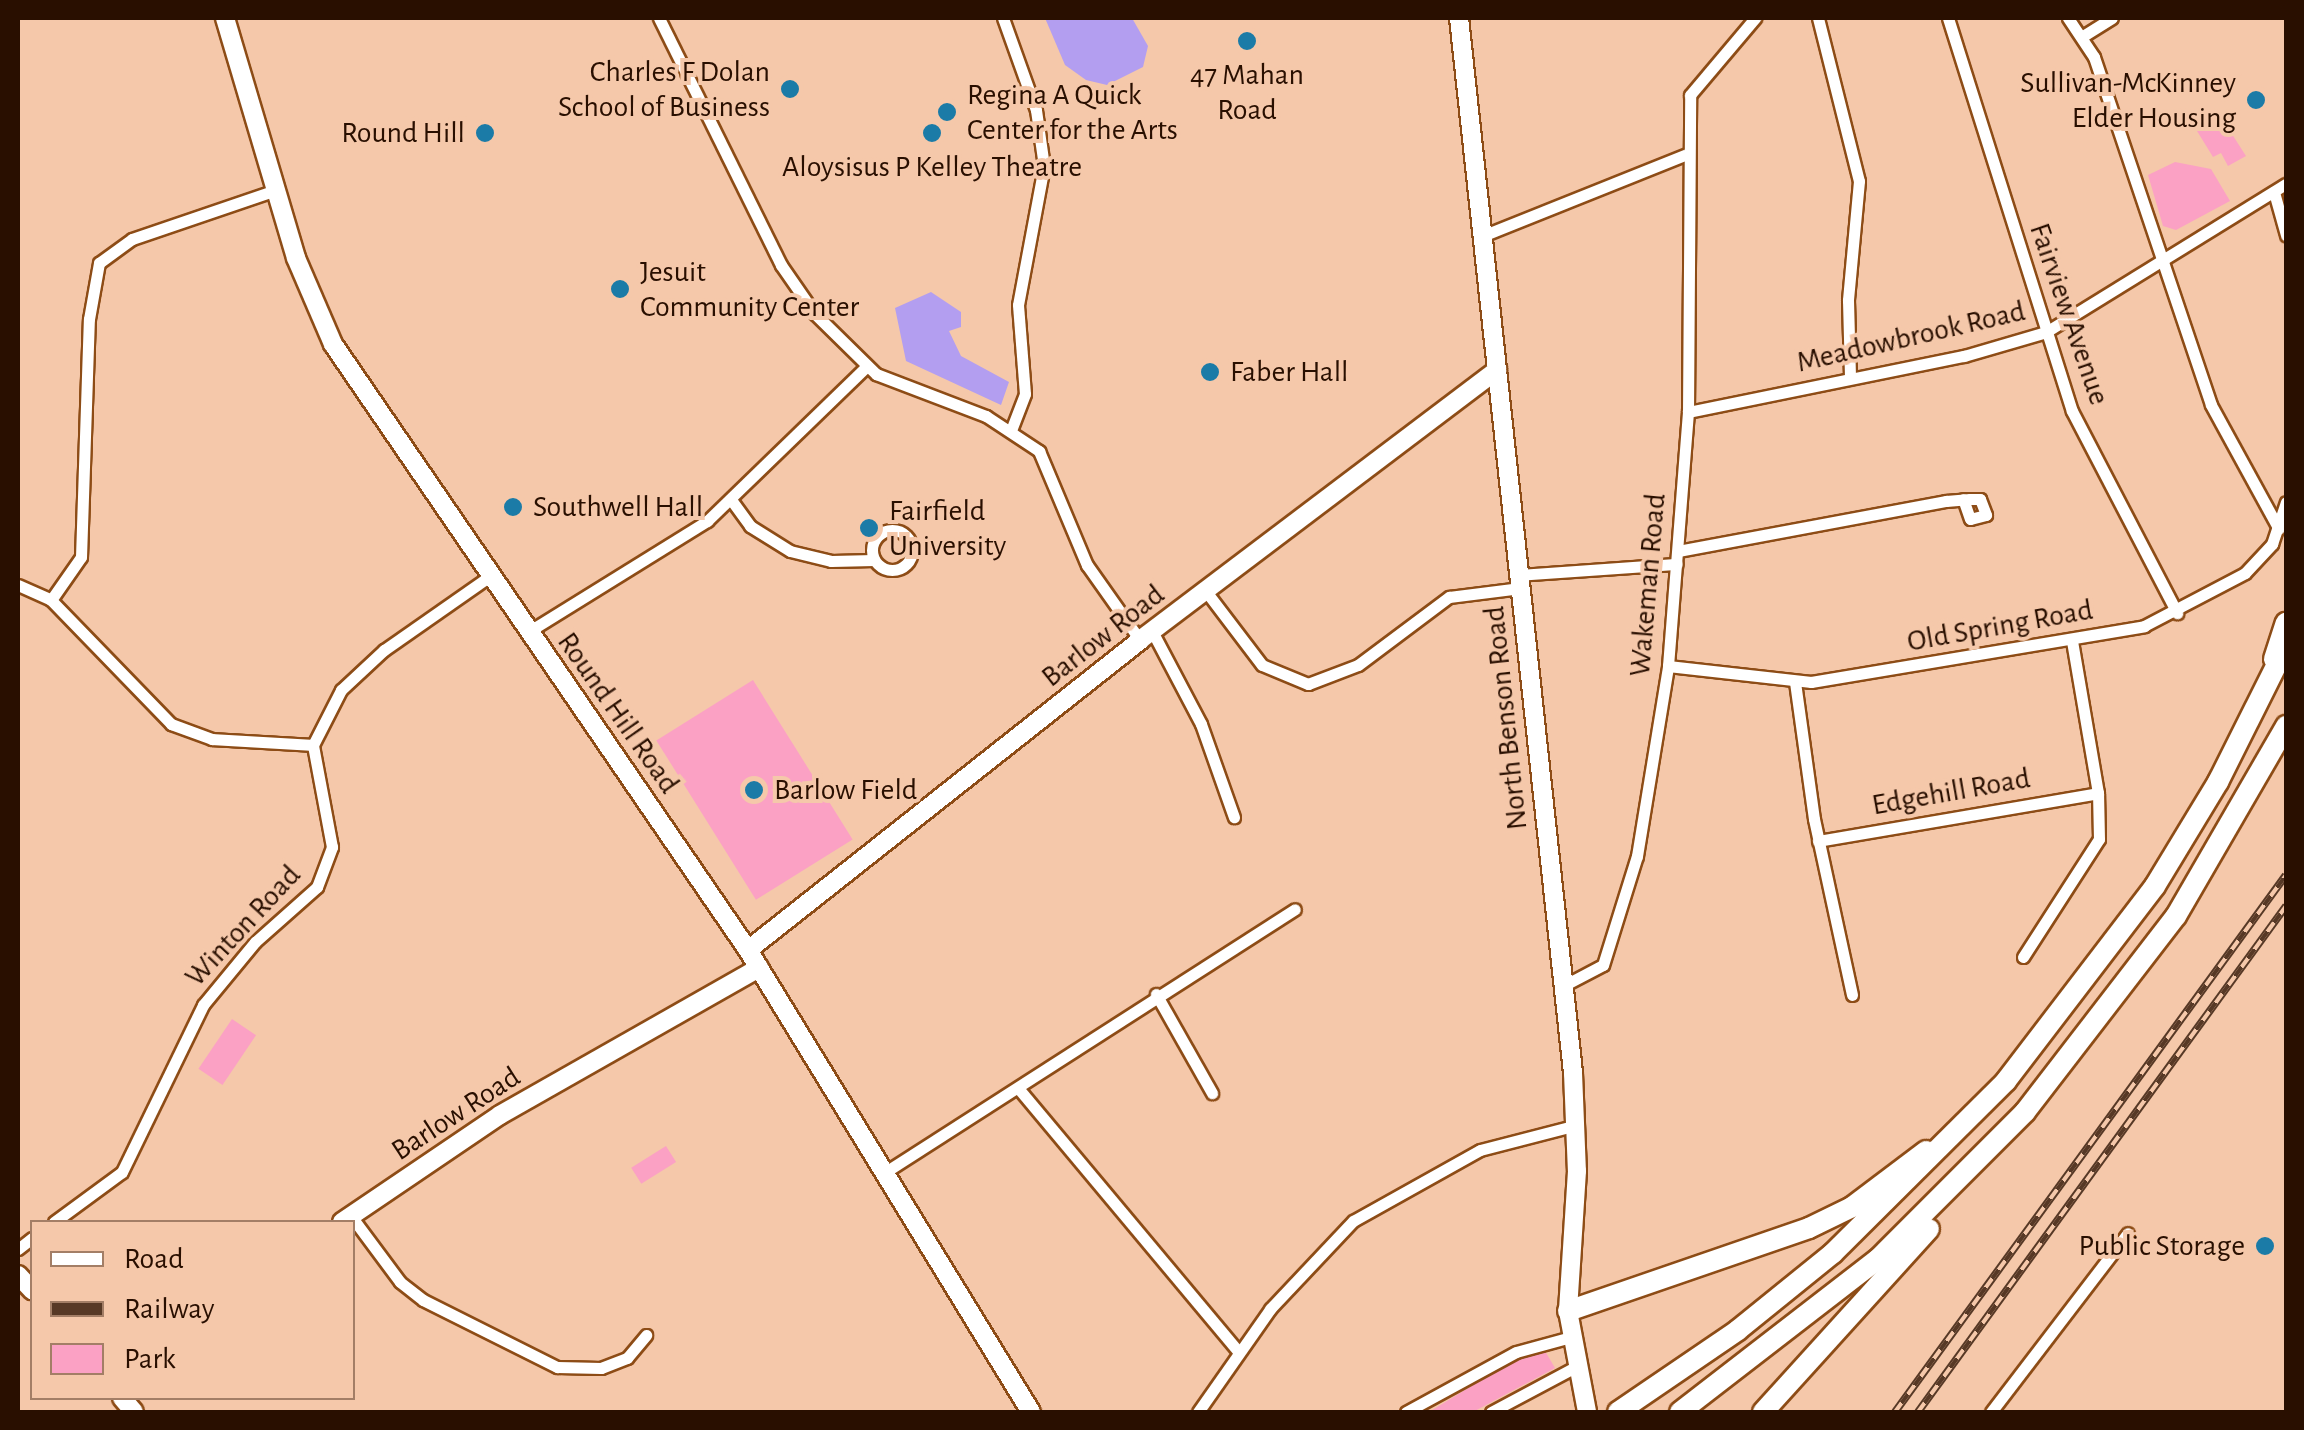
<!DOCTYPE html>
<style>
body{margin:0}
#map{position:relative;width:2304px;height:1430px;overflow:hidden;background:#f5c8aa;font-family:"Alegreya Sans",sans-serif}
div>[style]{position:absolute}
.green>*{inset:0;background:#fba1c4;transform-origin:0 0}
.water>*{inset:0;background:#b39ef0}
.roads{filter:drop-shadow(2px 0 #8d4c16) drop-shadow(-2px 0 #8d4c16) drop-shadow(0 2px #8d4c16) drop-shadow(0 -2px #8d4c16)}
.street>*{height:11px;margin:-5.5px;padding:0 5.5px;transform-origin:5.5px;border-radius:5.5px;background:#fff}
.street>.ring{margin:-5.5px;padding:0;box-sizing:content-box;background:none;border:11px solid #fff;border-radius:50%}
.secondary>*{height:18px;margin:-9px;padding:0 9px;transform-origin:9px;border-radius:9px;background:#fff}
.highway>*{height:20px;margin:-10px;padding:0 10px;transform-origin:10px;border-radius:10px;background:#fff}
.rail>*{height:8px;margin-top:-4px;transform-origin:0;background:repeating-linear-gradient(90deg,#f5c8aa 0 11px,#573926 0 22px);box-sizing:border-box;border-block:2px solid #573926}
.dots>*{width:28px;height:28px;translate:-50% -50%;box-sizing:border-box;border:5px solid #f5c8aa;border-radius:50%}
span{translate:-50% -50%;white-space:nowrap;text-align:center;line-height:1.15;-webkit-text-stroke:8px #f5c8aa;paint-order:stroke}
.poi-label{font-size:30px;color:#290f00}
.right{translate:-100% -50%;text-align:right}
.left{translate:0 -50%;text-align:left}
.street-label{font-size:30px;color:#290f00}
.frame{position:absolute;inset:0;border:20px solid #290f00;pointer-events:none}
.legend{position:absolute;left:30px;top:1220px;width:325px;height:180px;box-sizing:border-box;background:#f5c8aa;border:2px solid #a37e66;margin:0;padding:12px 18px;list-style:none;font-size:30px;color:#290f00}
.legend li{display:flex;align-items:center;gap:20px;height:50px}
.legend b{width:50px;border:2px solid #a37e66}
</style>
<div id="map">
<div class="green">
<i style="clip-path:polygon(2221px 117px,2246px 156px,2228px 166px,2221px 153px,2213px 157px,2197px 131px)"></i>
<i style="clip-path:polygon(2175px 162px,2211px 169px,2230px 201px,2176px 230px,2163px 226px,2148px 175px)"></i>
<i style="left:753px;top:680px;width:188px;height:114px;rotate:58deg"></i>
<i style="left:232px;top:1019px;width:29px;height:60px;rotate:34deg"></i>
<i style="left:666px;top:1146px;width:19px;height:41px;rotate:58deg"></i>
<i style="clip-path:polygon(1545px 1351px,1555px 1368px,1473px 1412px,1429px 1412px,1514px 1360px)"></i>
</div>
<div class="water">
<i style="clip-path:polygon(1045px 18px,1132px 18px,1148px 46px,1143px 67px,1107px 85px,1086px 80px,1065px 65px)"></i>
<i style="clip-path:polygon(931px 292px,961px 312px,961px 327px,949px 331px,961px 356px,1009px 382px,1001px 405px,906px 361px,895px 308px)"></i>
</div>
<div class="roads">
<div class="street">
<i style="left:659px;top:18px;width:275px;rotate:63.7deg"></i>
<i style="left:781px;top:265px;width:60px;rotate:55.2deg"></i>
<i style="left:815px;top:314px;width:86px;rotate:44.5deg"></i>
<i style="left:876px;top:374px;width:118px;rotate:20.9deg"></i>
<i style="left:986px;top:416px;width:64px;rotate:33.4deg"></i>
<i style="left:1039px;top:451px;width:124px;rotate:67.2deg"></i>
<i style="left:1087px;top:565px;width:92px;rotate:54.8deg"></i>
<i style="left:1003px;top:18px;width:98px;rotate:70.3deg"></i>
<i style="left:1036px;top:110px;width:57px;rotate:81.9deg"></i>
<i style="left:1044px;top:166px;width:141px;rotate:100.6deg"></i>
<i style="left:1018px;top:305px;width:89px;rotate:85.5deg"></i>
<i style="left:1025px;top:394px;width:40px;rotate:111deg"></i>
<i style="left:1818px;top:18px;width:168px;rotate:75.9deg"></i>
<i style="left:1859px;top:181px;width:120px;rotate:95.3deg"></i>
<i style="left:1848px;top:300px;width:78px;rotate:88.5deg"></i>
<i style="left:1948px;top:18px;width:412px;rotate:72.5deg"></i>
<i style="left:2072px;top:411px;width:228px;rotate:62.5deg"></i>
<i style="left:2068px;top:18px;width:47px;rotate:56.3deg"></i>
<i style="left:2094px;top:57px;width:367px;rotate:71.4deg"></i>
<i style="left:2211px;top:405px;width:141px;rotate:61.3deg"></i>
<i style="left:2083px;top:36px;width:34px;rotate:-32deg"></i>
<i style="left:2274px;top:192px;width:45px;rotate:74.4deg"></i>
<i style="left:1482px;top:236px;width:219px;rotate:-21.8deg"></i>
<i style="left:1688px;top:412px;width:282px;rotate:-11.5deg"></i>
<i style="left:1964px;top:356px;width:85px;rotate:-16.3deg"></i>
<i style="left:2046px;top:332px;width:282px;rotate:-31.7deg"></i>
<i style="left:732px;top:501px;width:31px;rotate:54deg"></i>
<i style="left:750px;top:526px;width:47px;rotate:32deg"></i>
<i style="left:790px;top:551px;width:42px;rotate:13.7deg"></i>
<i style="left:831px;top:561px;width:43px;rotate:-1.3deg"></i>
<i class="ring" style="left:872px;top:530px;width:29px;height:29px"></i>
<i style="left:1678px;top:551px;width:273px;rotate:-10.6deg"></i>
<i style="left:1946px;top:501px;width:24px;rotate:-5deg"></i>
<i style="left:1970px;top:499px;width:10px"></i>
<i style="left:1980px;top:499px;width:17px;rotate:69deg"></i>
<i style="left:1986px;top:515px;width:16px;rotate:166deg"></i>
<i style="left:1970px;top:519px;width:21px;rotate:-109deg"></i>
<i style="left:1518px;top:575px;width:159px;rotate:-4deg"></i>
<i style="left:18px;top:585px;width:36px;rotate:24deg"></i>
<i style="left:51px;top:600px;width:173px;rotate:45.9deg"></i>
<i style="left:171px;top:724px;width:44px;rotate:20.1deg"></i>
<i style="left:212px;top:739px;width:101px;rotate:3.4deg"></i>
<i style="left:1205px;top:590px;width:94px;rotate:52.8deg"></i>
<i style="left:1262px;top:665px;width:50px;rotate:22.4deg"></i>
<i style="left:1308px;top:684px;width:53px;rotate:-20.8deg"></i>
<i style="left:1358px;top:665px;width:114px;rotate:-36.8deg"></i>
<i style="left:1449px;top:597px;width:72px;rotate:-7.2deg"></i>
<i style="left:51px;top:600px;width:52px;rotate:-55.1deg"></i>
<i style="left:81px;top:557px;width:238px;rotate:-88.1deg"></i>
<i style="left:89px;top:319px;width:57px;rotate:-79.9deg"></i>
<i style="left:99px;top:263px;width:41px;rotate:-36deg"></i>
<i style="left:132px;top:239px;width:152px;rotate:-18.8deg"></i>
<i style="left:1152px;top:631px;width:105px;rotate:62.2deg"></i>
<i style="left:1201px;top:724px;width:99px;rotate:70.5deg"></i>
<i style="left:528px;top:632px;width:211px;rotate:-31.8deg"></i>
<i style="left:707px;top:521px;width:223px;rotate:-44.1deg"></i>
<i style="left:1668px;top:666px;width:144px;rotate:6.4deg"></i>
<i style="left:1811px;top:682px;width:338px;rotate:-9.5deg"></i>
<i style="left:2144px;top:626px;width:114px;rotate:-27.7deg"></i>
<i style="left:2245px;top:573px;width:40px;rotate:-47deg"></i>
<i style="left:2272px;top:544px;width:44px;rotate:-71.6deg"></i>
<i style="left:1795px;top:682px;width:138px;rotate:82.1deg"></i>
<i style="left:1814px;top:819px;width:180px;rotate:77.8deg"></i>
<i style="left:1818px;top:841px;width:284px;rotate:-9.7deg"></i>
<i style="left:2023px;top:957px;width:140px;rotate:-57.2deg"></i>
<i style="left:2099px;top:839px;width:46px;rotate:-91.2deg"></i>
<i style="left:2098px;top:793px;width:154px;rotate:-99.7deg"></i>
<i style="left:1561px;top:987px;width:47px;rotate:-27.6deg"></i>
<i style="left:1603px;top:965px;width:114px;rotate:-72.7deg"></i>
<i style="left:1637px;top:856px;width:193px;rotate:-80.7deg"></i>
<i style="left:1668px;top:666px;width:255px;rotate:-85.5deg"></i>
<i style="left:1688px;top:412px;width:317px;rotate:-89.6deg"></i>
<i style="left:1690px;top:95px;width:101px;rotate:-49.8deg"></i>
<i style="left:1156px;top:994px;width:114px;rotate:60.5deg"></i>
<i style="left:1018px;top:1088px;width:343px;rotate:50.1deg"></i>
<i style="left:884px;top:1173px;width:488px;rotate:-32.7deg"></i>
<i style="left:351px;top:1216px;width:82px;rotate:53.4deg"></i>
<i style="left:400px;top:1282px;width:29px;rotate:38deg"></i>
<i style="left:423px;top:1300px;width:150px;rotate:26.6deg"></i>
<i style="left:557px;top:1367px;width:44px;rotate:1.3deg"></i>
<i style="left:601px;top:1368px;width:28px;rotate:-21deg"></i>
<i style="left:627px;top:1358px;width:30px;rotate:-50deg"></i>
<i style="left:54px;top:1222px;width:84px;rotate:-36.3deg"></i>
<i style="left:122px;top:1172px;width:186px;rotate:-64.1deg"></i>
<i style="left:203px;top:1005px;width:82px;rotate:-50.5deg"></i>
<i style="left:255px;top:942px;width:83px;rotate:-41.6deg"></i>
<i style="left:317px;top:887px;width:43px;rotate:-69.4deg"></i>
<i style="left:332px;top:847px;width:104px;rotate:-100.6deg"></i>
<i style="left:313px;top:745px;width:62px;rotate:-63deg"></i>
<i style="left:341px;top:690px;width:59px;rotate:-42.9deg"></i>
<i style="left:384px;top:650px;width:129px;rotate:-34.9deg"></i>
<i style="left:18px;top:1249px;width:18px;rotate:-38deg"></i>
<i style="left:1198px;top:1412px;width:126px;rotate:-55deg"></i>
<i style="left:1270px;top:1309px;width:121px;rotate:-46.7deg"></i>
<i style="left:1353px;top:1221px;width:145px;rotate:-29.2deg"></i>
<i style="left:1480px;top:1150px;width:100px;rotate:-14.5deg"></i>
<i style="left:1406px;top:1412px;width:125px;rotate:-28.6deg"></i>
<i style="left:1516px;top:1352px;width:57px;rotate:-15.3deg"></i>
<i style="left:1491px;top:1412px;width:98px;rotate:-28.1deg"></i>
<i style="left:1991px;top:1412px;width:225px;rotate:-52.6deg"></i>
</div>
<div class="secondary">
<i style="left:225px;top:18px;width:250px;rotate:73.5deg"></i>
<i style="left:296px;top:258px;width:94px;rotate:66.7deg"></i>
<i style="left:333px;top:344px;width:734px;rotate:55.6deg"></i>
<i style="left:748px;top:950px;width:542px;rotate:58.51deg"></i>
<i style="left:1459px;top:18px;width:1061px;rotate:83.83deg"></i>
<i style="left:1573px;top:1073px;width:98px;rotate:87.7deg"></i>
<i style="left:1577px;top:1171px;width:140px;rotate:93.7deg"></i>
<i style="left:1568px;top:1311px;width:103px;rotate:79.3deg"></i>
<i style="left:748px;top:950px;width:500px;rotate:-38.3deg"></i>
<i style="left:1140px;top:640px;width:448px;rotate:-37.1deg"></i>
<i style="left:342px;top:1222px;width:191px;rotate:-34.1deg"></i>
<i style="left:500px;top:1115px;width:298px;rotate:-29.6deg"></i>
<i style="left:18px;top:1275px;width:21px;rotate:47deg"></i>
<i style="left:122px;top:1398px;width:18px;rotate:49deg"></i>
</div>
<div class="highway">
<i style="left:2274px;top:659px;width:38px;rotate:-72deg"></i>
<i style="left:1568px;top:1311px;width:255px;rotate:-19deg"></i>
<i style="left:1809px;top:1228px;width:48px;rotate:-26deg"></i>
<i style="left:1852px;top:1207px;width:93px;rotate:-37.1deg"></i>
<i style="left:1618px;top:1412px;width:145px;rotate:-34.3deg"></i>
<i style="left:1738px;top:1330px;width:122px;rotate:-39deg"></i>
<i style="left:1833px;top:1253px;width:244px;rotate:-44.8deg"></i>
<i style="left:2006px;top:1081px;width:245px;rotate:-52.6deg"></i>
<i style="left:2155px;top:886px;width:122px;rotate:-58.8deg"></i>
<i style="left:2218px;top:782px;width:152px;rotate:-63.4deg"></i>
<i style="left:1680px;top:1412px;width:250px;rotate:-37.7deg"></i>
<i style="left:1878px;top:1259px;width:208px;rotate:-45deg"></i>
<i style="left:2025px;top:1112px;width:247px;rotate:-52.4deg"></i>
<i style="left:2176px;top:916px;width:220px;rotate:-59.9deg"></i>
<i style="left:1763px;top:1412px;width:247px;rotate:-47.8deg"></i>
</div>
</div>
<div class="rail">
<i style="left:1895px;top:1412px;width:664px;rotate:-53.94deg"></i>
<i style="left:1918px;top:1412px;width:626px;rotate:-53.97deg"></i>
</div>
<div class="dots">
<i style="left:1247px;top:41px;background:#1b7ba7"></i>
<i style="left:790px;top:89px;background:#1b7ba7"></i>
<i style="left:2256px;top:100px;background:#1b7ba7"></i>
<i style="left:947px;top:112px;background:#1b7ba7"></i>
<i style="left:485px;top:133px;background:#1b7ba7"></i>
<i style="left:932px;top:133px;background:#1b7ba7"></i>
<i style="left:620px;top:289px;background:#1b7ba7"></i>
<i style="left:1210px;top:372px;background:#1b7ba7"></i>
<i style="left:513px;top:507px;background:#1b7ba7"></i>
<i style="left:869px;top:528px;background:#1b7ba7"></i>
<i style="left:754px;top:790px;background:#1b7ba7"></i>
<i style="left:2265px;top:1246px;background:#1b7ba7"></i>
</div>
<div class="poi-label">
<span class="right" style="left:770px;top:89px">Charles F Dolan<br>School of Business</span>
<span style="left:1247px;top:92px">47 Mahan<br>Road</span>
<span class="right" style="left:2236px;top:100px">Sullivan-McKinney<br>Elder Housing</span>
<span class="left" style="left:967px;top:112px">Regina A Quick<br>Center for the Arts</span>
<span class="right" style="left:465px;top:133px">Round Hill</span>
<span style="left:932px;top:167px">Aloysisus P Kelley Theatre</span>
<span class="left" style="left:640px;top:289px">Jesuit<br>Community Center</span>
<span class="left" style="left:1230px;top:372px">Faber Hall</span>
<span class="left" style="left:533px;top:507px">Southwell Hall</span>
<span class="left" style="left:889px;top:528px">Fairfield<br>University</span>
<span class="left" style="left:774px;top:790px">Barlow Field</span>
<span class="right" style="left:2245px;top:1246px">Public Storage</span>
</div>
<div class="street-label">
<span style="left:2069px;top:314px;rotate:71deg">Fairview Avenue</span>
<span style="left:1911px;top:337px;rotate:-13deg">Meadowbrook Road</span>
<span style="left:1648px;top:585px;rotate:-85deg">Wakeman Road</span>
<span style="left:2000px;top:626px;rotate:-10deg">Old Spring Road</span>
<span style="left:1103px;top:636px;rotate:-38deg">Barlow Road</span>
<span style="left:618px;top:713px;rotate:55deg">Round Hill Road</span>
<span style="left:1506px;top:718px;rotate:-96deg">North Benson Road</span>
<span style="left:1951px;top:792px;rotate:-10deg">Edgehill Road</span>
<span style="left:243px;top:926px;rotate:-47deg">Winton Road</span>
<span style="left:456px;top:1114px;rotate:-33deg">Barlow Road</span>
</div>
<div class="frame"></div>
<ul class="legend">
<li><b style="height:12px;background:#fff"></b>Road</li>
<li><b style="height:12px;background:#573926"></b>Railway</li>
<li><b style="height:28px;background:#fba1c4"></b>Park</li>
</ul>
</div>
